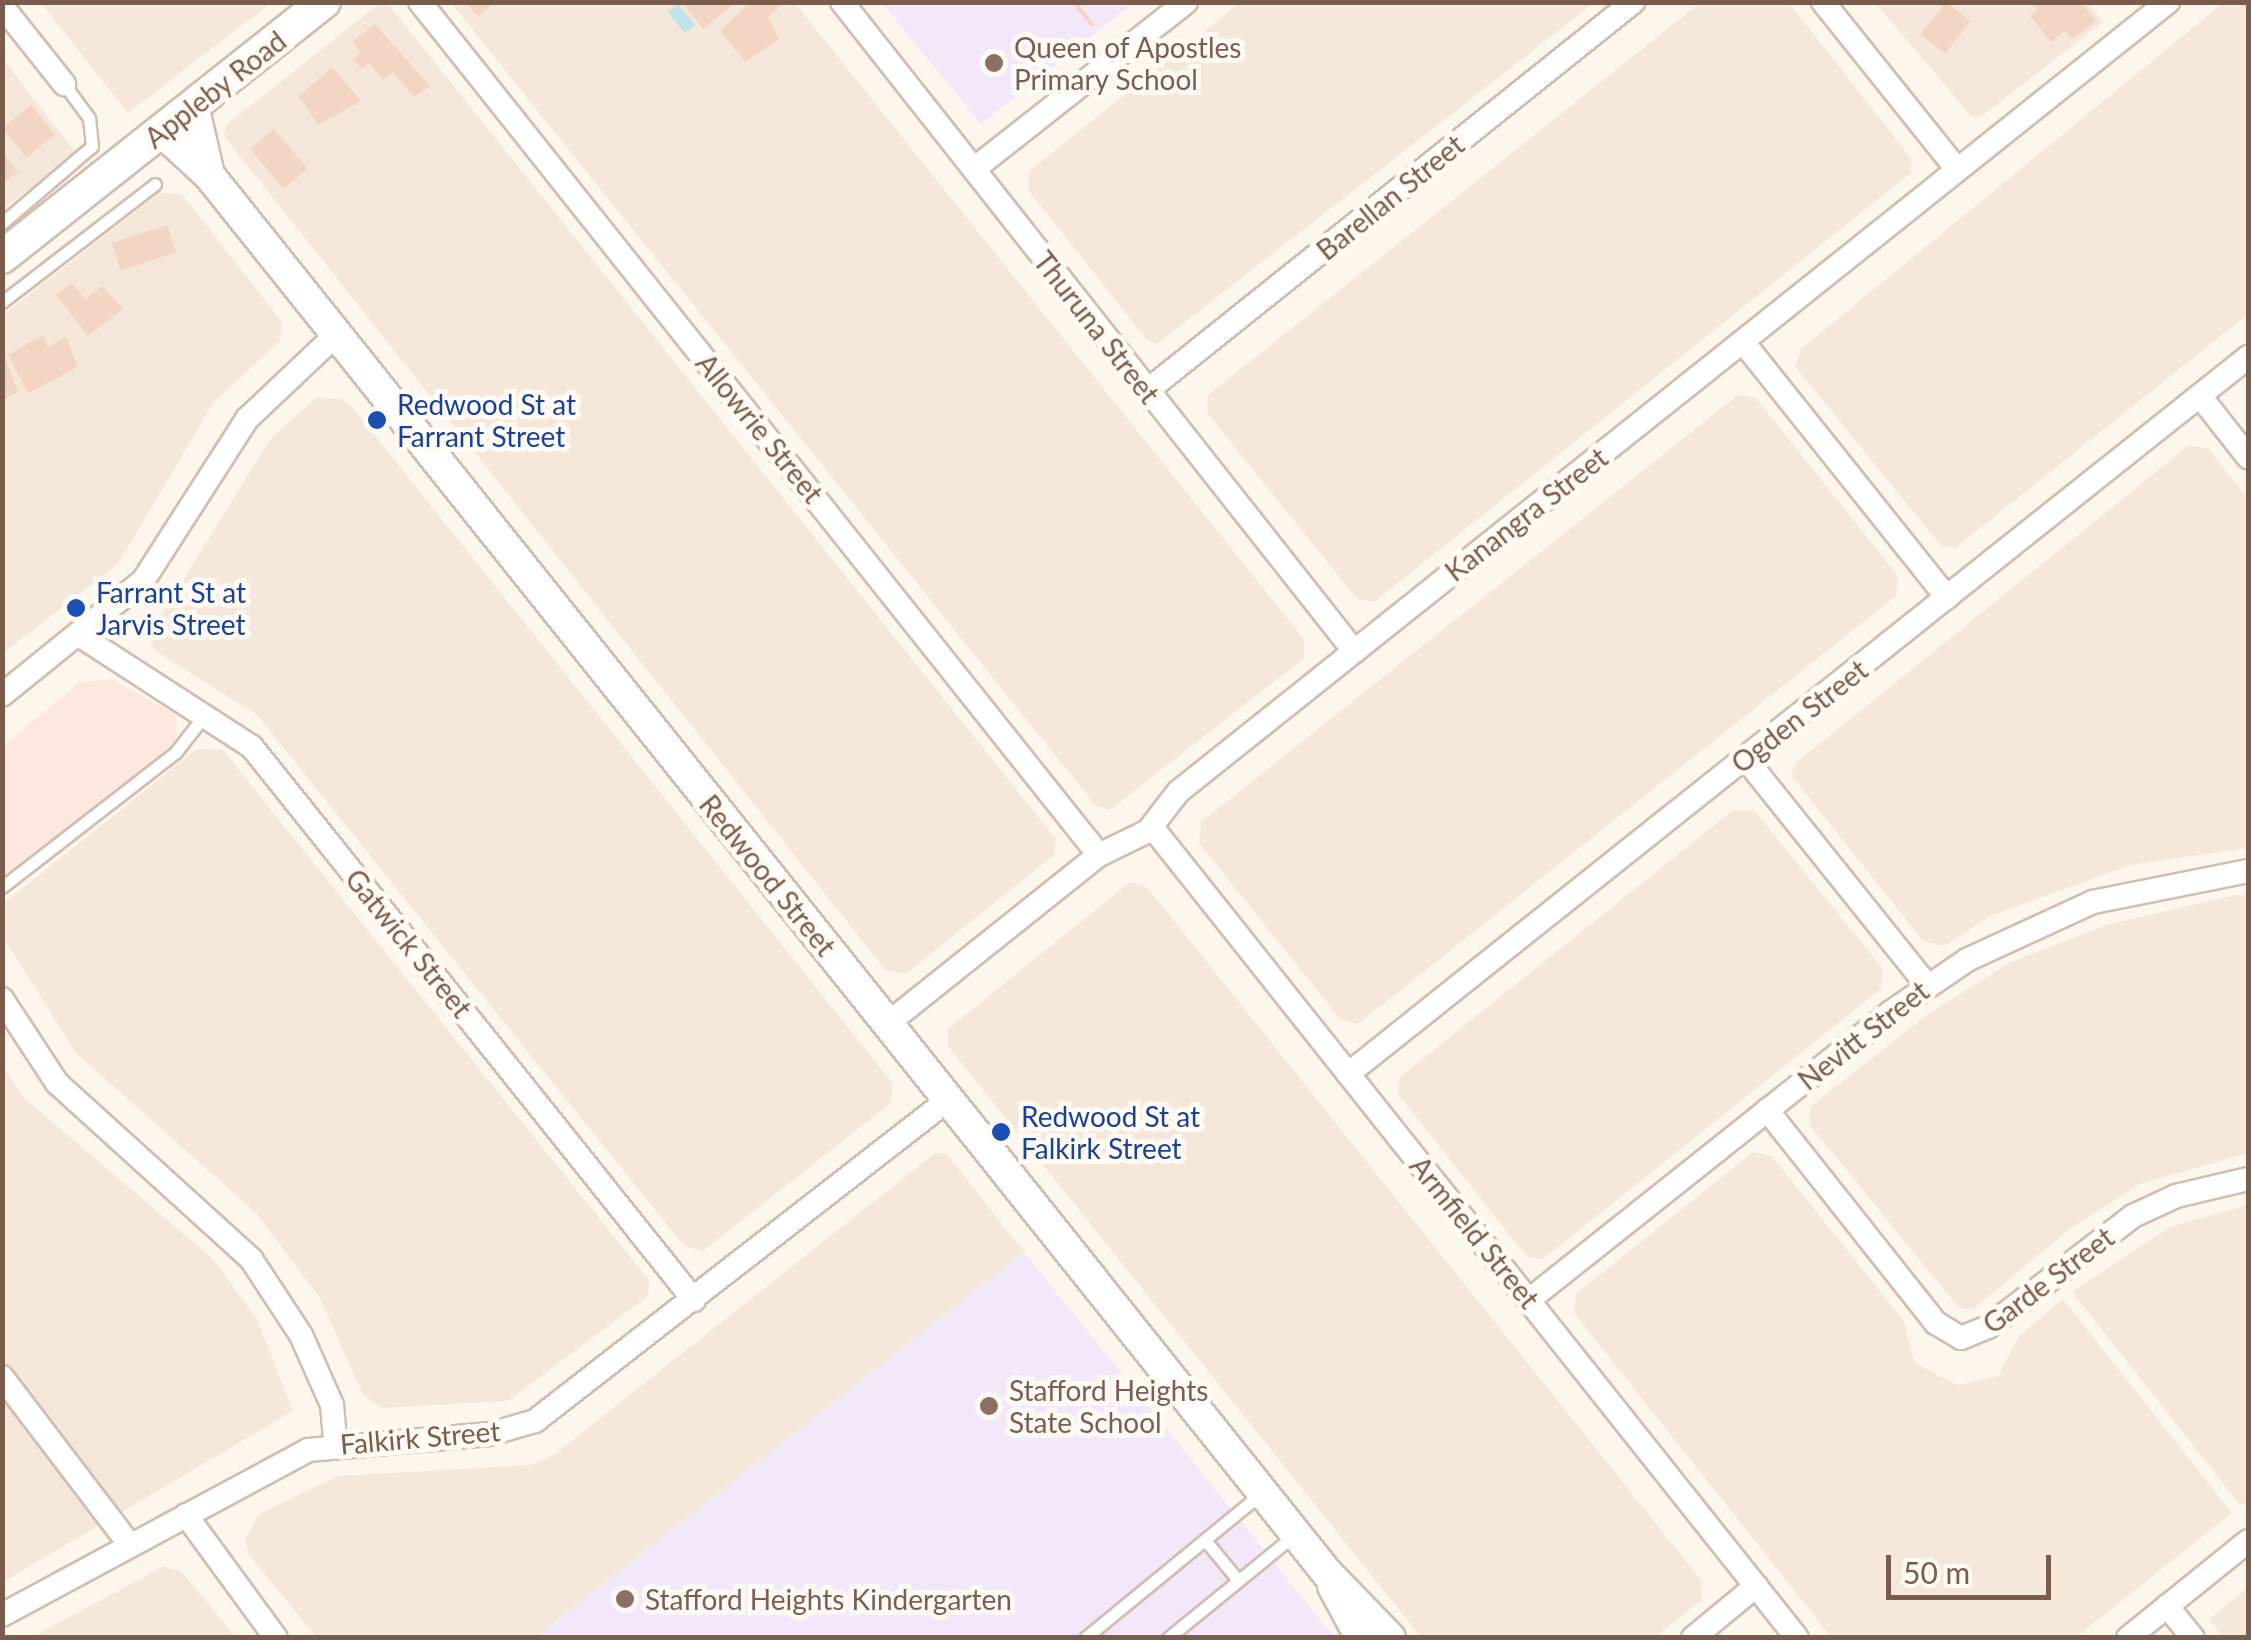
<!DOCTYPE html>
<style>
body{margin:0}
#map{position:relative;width:2251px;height:1640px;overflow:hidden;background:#fdf6ec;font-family:Lato,sans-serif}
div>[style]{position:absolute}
.residential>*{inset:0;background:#f5e8da}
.commercial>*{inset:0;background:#fde8e0}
.education>*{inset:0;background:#f3e8fa}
.water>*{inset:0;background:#bfe3e8;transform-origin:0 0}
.building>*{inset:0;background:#f3d5c3;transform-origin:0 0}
.roads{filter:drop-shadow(2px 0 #d1beb0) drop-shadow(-2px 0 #d1beb0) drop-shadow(0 2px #d1beb0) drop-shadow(0 -2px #d1beb0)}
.service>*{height:11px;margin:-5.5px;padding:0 5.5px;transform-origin:5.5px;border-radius:5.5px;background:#fff}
.minor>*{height:22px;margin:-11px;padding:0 11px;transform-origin:11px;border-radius:11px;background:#fff}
.tertiary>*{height:30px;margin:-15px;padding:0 15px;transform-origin:15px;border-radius:15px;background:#fff}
.secondary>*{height:32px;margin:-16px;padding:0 16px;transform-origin:16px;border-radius:16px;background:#fff}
.dots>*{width:28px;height:28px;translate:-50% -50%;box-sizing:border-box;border:5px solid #fffaf3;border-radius:50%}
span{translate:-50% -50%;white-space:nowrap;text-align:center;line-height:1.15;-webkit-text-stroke:10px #fffaf3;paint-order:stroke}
.education-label{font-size:28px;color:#785e54}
.left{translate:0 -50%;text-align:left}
.street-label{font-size:28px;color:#7a5c4d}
.transit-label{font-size:28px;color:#164399}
.frame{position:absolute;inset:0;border:5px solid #7a5c4d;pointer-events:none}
.scale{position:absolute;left:1886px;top:1555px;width:165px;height:45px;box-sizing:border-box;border:5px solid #7a5c4d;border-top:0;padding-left:12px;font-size:30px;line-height:35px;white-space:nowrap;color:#7a5c4d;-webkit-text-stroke:8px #fffaf3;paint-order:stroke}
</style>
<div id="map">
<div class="residential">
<i style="clip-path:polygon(41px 3px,271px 3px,128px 113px)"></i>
<i style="clip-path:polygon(451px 3px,795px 3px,1304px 639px,1304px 658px,1110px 810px,1096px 806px)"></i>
<i style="clip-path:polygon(1240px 3px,1240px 2px,1594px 3px,1157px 344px,1147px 340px,1028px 190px,1029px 171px)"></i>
<i style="clip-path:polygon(1700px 3px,1789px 3px,1911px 158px,1911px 173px,1374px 602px,1357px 599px,1207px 413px,1208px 395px)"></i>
<i style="clip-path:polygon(1875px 3px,2088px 3px,2103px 22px,1982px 116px,1972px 117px)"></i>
<i style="clip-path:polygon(2223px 3px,2248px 3px,2248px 314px,1955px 548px,1941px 546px,1795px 366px,1801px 349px)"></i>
<i style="clip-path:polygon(379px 4px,390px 6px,1056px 839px,1054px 855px,907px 973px,886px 971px,224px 136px,227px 124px)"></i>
<i style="clip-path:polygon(3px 59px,76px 153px,3px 209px)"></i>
<i style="clip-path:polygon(159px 193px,182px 194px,282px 322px,280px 341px,214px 402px,118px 564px,3px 653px,3px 315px)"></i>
<i style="clip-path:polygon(1738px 395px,1756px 398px,1898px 576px,1896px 596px,1358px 1024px,1340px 1019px,1199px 843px,1201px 822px)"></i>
<i style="clip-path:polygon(316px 398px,341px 399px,353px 408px,893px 1084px,891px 1103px,703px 1251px,684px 1246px,257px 715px,154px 650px,149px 635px,271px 438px)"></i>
<i style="clip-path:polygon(2188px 446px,2208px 448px,2248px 499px,2248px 848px,2130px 865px,1990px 916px,1945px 946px,1923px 941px,1791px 775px,1797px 762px)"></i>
<i style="clip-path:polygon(197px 749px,223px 750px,649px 1280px,648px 1296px,508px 1401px,382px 1408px,363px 1395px,320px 1298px,256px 1213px,76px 1053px,3px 937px,3px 904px)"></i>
<i style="clip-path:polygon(1754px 810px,1883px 969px,1881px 989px,1543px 1259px,1527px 1257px,1398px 1094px,1400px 1077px,1732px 811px)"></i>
<i style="clip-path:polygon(1130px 882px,1147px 887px,1701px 1580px,1702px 1600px,1655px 1637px,1421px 1637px,948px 1046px,948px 1029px)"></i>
<i style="clip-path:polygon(2236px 895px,2248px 895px,2248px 1153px,2140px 1184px,2071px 1228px,1972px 1310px,1959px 1308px,1809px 1124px,1811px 1106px,1927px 1015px,2009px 963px,2106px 925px)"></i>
<i style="clip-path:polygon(4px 1068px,22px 1096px,213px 1259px,257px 1319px,293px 1411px,3px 1582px)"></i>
<i style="clip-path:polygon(1753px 1152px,1772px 1156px,1903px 1320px,1915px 1363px,1958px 1385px,1998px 1376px,2020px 1335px,2063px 1299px,2232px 1513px,2076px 1637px,1831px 1637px,1574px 1313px,1576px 1294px)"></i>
<i style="clip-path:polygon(946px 1153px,1024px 1252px,536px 1637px,316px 1637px,249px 1555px,245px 1540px,259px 1514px,338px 1476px,531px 1465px,555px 1454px,934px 1154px)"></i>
<i style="clip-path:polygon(2248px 1205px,2248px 1500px,2241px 1506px,2072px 1292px,2170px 1227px)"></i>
<i style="clip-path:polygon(164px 1566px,182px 1572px,235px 1637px,32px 1637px)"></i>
<i style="clip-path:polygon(2248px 1587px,2248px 1637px,2223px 1637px,2209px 1619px)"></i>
</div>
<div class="commercial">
<i style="clip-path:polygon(112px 679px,176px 715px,177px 743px,3px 879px,3px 746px,80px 682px)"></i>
</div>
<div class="education">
<i style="clip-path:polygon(882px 3px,1133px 3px,981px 124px)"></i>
<i style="clip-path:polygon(1024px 1252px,1334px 1637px,536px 1638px)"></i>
</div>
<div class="water">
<i style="left:678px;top:4px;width:27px;height:13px;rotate:51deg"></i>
</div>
<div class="building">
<i style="clip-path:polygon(465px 2px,495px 2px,478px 16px)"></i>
<i style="clip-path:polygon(682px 2px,737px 2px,703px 29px)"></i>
<i style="clip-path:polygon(750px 2px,785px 2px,768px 17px,779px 39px,745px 62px,720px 31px)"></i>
<i style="left:1946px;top:2px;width:31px;height:41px;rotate:38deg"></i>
<i style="clip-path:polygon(2031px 2px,2081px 2px,2096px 21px,2072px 39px,2065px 31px,2051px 42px,2030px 16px,2037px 10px)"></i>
<i style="left:1078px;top:4px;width:26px;height:4px;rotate:51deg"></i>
<i style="clip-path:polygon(375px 24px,430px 86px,414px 97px,393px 72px,383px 80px,369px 63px,362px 69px,353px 59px,361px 53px,352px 42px)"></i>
<i style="clip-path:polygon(332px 67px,361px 101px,318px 125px,299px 96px)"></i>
<i style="left:31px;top:105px;width:38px;height:37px;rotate:51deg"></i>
<i style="left:274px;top:129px;width:52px;height:31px;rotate:50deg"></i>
<i style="clip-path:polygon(2px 152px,18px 172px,2px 184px)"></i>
<i style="left:167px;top:225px;width:29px;height:58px;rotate:72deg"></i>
<i style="clip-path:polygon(72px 283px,85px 299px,102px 286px,123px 309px,88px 336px,56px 295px)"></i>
<i style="clip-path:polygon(43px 335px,48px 347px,66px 337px,78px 367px,28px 393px,8px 355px)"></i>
<i style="clip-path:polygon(2px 350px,18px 392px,2px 401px)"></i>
</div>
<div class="roads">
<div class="service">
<i style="left:2px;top:223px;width:118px;rotate:-40.5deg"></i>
<i style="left:92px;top:146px;width:28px;rotate:-96deg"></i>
<i style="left:89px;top:118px;width:42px;rotate:-126.3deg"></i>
<i style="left:2px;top:302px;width:193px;rotate:-37.6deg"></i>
<i style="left:2px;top:887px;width:219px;rotate:-37.8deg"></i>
<i style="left:175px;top:753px;width:47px;rotate:-51.9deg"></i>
<i style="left:1205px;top:1540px;width:52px;rotate:50.5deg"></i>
<i style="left:1085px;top:1638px;width:225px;rotate:-39.4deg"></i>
<i style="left:1168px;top:1638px;width:161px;rotate:-39.2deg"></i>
</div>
<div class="minor">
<i style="left:420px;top:2px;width:1090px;rotate:51.48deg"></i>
<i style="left:842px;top:2px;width:827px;rotate:51.73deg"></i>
<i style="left:1823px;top:2px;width:214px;rotate:51.3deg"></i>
<i style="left:2px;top:6px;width:100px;rotate:51.5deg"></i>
<i style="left:974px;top:169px;width:270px;rotate:-38.2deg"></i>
<i style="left:1743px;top:342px;width:327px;rotate:51.4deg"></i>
<i style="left:1147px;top:391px;width:623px;rotate:-38.67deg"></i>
<i style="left:2200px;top:396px;width:78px;rotate:51.8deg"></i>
<i style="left:79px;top:635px;width:206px;rotate:32.9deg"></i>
<i style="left:252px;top:747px;width:708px;rotate:51.37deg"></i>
<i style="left:2px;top:695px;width:181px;rotate:-39deg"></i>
<i style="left:143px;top:581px;width:193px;rotate:-57.3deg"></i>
<i style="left:247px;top:419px;width:124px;rotate:-43.4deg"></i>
<i style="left:1745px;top:758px;width:291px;rotate:51.3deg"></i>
<i style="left:1152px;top:827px;width:1036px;rotate:51.5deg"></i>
<i style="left:2px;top:999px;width:100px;rotate:56.8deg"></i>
<i style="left:57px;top:1083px;width:262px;rotate:42.2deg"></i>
<i style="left:251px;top:1259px;width:91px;rotate:56.7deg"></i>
<i style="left:301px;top:1335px;width:77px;rotate:66.1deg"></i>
<i style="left:332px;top:1405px;width:38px;rotate:85deg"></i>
<i style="left:887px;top:1024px;width:271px;rotate:-38.6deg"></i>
<i style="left:1099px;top:855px;width:55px;rotate:-26.1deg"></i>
<i style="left:1148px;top:831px;width:49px;rotate:-52.4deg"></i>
<i style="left:1178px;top:792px;width:1267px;rotate:-38.59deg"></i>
<i style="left:1348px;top:1074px;width:1151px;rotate:-38.54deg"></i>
<i style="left:1767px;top:1110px;width:272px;rotate:51.6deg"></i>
<i style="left:1936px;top:1323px;width:29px;rotate:31deg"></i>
<i style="left:1961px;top:1338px;width:29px;rotate:-22deg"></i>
<i style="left:1988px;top:1327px;width:183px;rotate:-37.4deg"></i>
<i style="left:2133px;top:1216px;width:47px;rotate:-24.9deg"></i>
<i style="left:2176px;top:1196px;width:74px;rotate:-13.3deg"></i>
<i style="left:1529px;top:1300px;width:463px;rotate:-38.5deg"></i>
<i style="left:1891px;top:1012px;width:92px;rotate:-34.4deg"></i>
<i style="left:1967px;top:960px;width:139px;rotate:-24.7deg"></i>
<i style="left:2093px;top:902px;width:158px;rotate:-11.3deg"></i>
<i style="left:2px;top:1377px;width:211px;rotate:52.7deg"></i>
<i style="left:186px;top:1515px;width:152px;rotate:53.8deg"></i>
<i style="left:2167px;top:1606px;width:41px;rotate:50.9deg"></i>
<i style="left:2px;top:1615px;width:348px;rotate:-28.3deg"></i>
<i style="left:308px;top:1450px;width:183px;rotate:-5deg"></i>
<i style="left:490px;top:1434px;width:47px;rotate:-16.1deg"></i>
<i style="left:535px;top:1421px;width:523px;rotate:-37.86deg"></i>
<i style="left:1693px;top:1638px;width:82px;rotate:-39.5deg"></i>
<i style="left:2128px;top:1638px;width:154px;rotate:-38.9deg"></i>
</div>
<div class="tertiary">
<i style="left:193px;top:105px;width:72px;rotate:77.1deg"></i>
<i style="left:161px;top:131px;width:65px;rotate:42.5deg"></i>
<i style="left:209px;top:175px;width:1791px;rotate:51.35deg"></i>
<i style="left:1328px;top:1574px;width:89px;rotate:45.9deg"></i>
<i style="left:1333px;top:1586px;width:59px;rotate:61.7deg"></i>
</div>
<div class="secondary">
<i style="left:2px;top:257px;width:411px;rotate:-38.4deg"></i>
</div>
</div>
<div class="dots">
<i style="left:994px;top:63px;background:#8d6e63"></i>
<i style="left:377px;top:420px;background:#1a4fb4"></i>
<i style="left:76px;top:608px;background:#1a4fb4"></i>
<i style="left:1001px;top:1132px;background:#1a4fb4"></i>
<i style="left:989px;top:1406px;background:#8d6e63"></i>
<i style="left:625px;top:1599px;background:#8d6e63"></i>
</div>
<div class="education-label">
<span class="left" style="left:1014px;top:63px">Queen of Apostles<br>Primary School</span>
<span class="left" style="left:1009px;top:1406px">Stafford Heights<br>State School</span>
<span class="left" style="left:645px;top:1599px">Stafford Heights Kindergarten</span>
</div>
<div class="street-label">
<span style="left:215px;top:89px;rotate:-38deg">Appleby Road</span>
<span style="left:1390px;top:197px;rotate:-39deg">Barellan Street</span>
<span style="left:1097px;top:327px;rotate:52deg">Thuruna Street</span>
<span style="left:760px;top:428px;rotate:51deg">Allowrie Street</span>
<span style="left:1526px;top:514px;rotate:-38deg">Kanangra Street</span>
<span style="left:1799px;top:716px;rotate:-38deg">Ogden Street</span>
<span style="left:768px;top:875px;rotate:51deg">Redwood Street</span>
<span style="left:409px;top:943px;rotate:51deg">Gatwick Street</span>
<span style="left:1863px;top:1035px;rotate:-38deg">Nevitt Street</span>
<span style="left:1475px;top:1232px;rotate:51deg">Armfield Street</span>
<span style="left:2048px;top:1280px;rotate:-37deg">Garde Street</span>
<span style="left:420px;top:1437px;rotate:-5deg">Falkirk Street</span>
</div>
<div class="transit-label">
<span class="left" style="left:397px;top:420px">Redwood St at<br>Farrant Street</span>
<span class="left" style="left:96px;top:608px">Farrant St at<br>Jarvis Street</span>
<span class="left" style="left:1021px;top:1132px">Redwood St at<br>Falkirk Street</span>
</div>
<div class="frame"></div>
<div class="scale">50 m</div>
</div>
